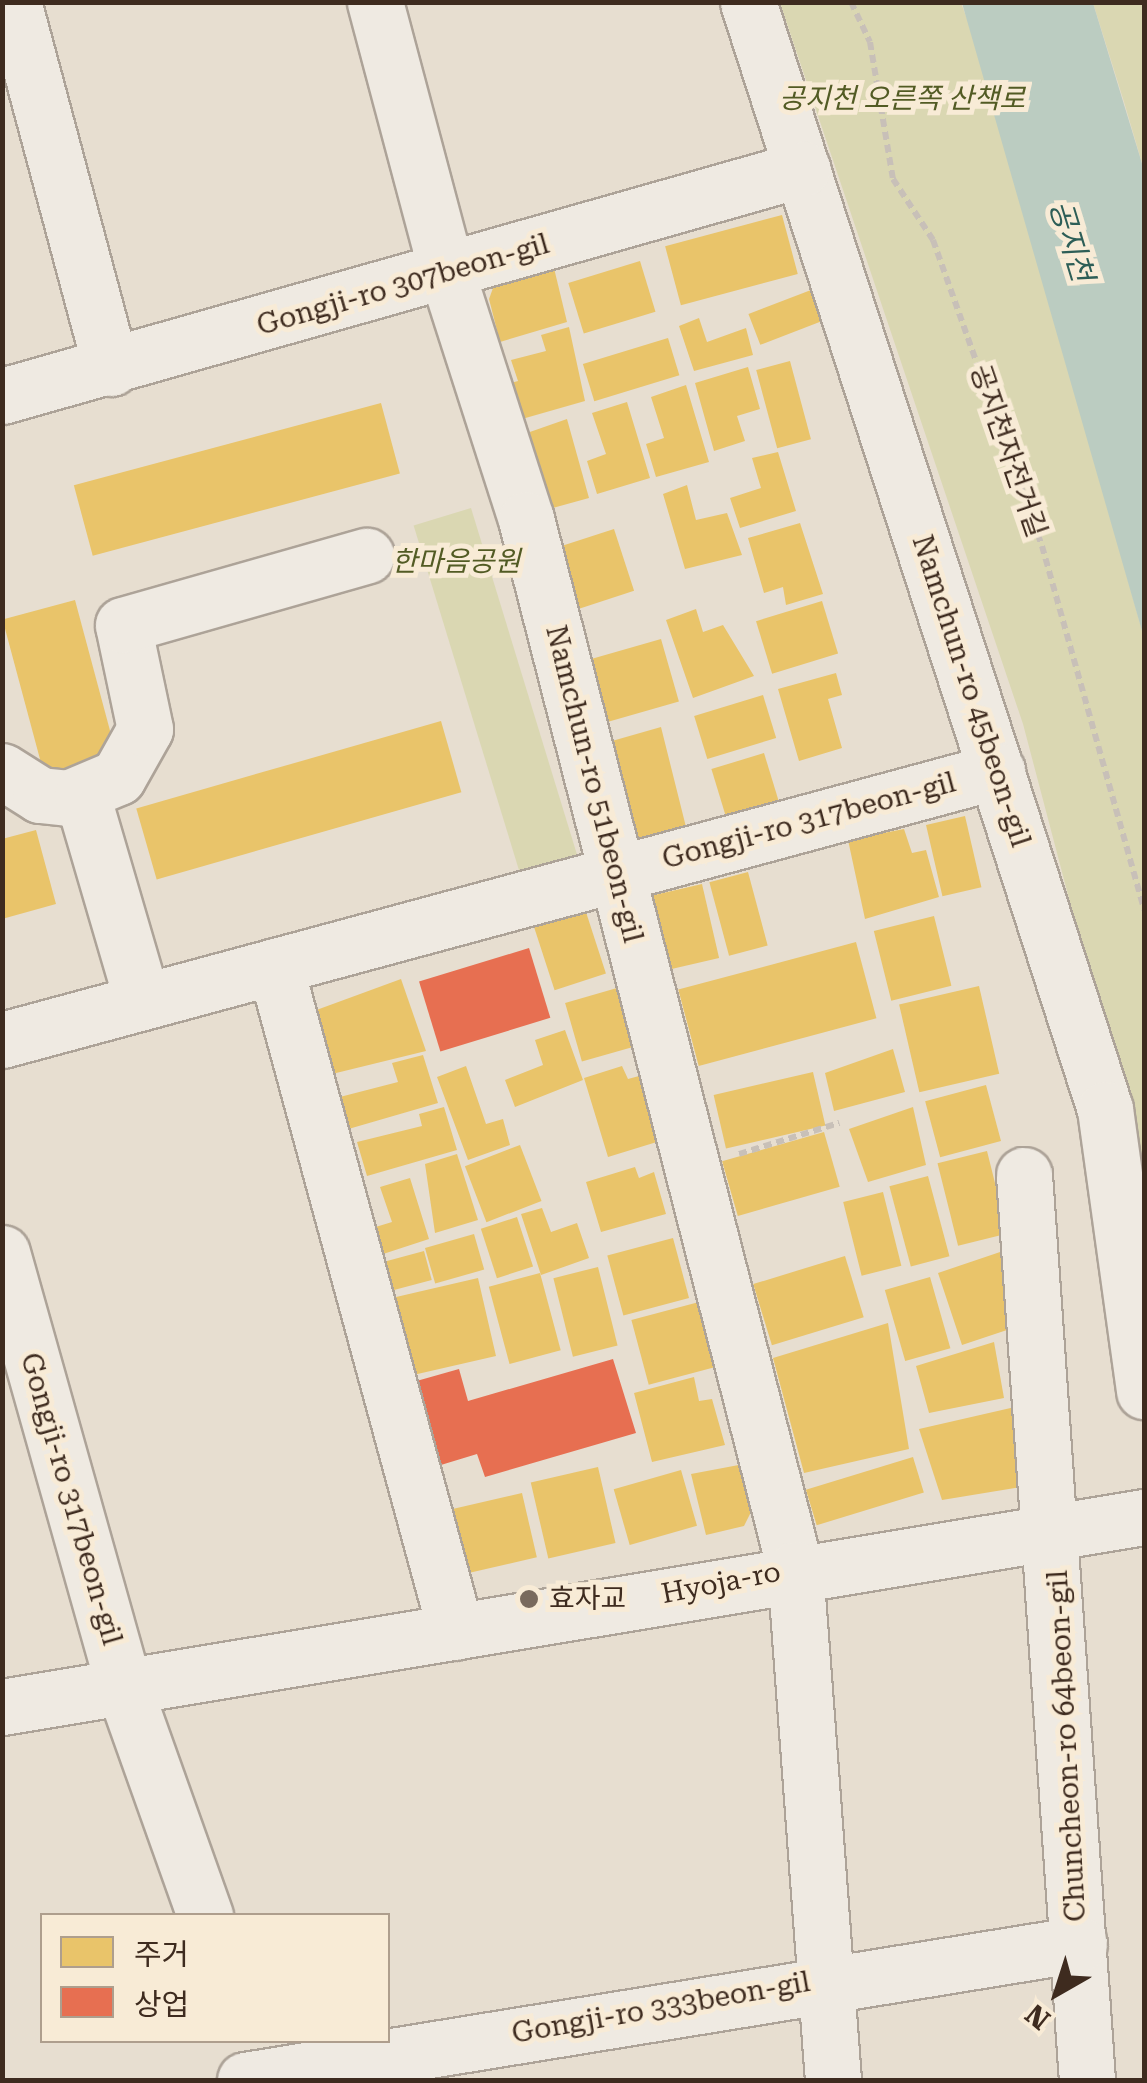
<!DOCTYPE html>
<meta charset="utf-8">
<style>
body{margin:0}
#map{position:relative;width:1147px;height:2083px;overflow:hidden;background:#e7ded0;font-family:"Roboto Serif","Noto Sans KR",serif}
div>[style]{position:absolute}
.green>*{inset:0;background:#dad7b2;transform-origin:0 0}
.water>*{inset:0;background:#bbccc1}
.homes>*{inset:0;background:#e9c46a;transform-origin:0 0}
.shops>*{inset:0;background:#e76f51;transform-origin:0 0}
.path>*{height:6px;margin-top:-3px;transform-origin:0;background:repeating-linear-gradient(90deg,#c8c0b8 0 8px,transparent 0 13px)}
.roads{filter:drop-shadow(2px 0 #ada398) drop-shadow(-2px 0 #ada398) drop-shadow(0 2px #ada398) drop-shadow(0 -2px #ada398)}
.minor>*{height:55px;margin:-27.5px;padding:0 27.5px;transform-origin:27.5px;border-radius:27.5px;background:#efeae2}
.dots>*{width:28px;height:28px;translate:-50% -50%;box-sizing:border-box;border:5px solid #f8ebd6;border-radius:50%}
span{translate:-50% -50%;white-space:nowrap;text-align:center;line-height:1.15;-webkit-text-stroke:10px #f8ebd6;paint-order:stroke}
.park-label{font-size:28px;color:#525b24;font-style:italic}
.street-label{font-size:28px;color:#3e2b1f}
.poi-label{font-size:28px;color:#3e2b1f}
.left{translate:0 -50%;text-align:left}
.water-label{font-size:30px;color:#2d5e57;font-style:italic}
.frame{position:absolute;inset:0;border:5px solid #3e2b1f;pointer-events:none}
.legend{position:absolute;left:40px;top:1913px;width:350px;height:130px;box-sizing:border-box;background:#f8ebd6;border:2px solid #ae9e8d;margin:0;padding:12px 18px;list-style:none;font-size:30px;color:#3e2b1f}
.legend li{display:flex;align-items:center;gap:20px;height:50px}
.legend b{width:50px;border:2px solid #ae9e8d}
.north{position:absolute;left:1007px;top:1943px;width:100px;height:100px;-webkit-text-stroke:8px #f8ebd6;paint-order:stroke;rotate:219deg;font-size:28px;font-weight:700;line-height:40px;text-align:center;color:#3e2b1f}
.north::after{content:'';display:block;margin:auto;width:35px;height:45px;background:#3e2b1f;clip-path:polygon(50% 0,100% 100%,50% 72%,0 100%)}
</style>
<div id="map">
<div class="green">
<i style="clip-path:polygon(780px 3px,961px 3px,988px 74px,1144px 638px,1144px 1183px,1023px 724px)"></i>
<i style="clip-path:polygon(1093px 3px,1144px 3px,1144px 170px,1124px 102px)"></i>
<i style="left:471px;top:508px;width:375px;height:60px;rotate:73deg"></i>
</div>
<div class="water">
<i style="clip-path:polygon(962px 3px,1093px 3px,1144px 170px,1144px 638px)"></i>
</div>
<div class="homes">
<i style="left:782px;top:215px;width:61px;height:121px;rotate:75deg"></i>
<i style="left:640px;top:261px;width:53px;height:75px;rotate:73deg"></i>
<i style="clip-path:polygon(553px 264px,567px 322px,500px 342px,489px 299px,496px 280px)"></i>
<i style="left:811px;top:290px;width:33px;height:67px;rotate:69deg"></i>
<i style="clip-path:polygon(699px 318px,707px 342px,746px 328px,753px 355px,694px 371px,679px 326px)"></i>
<i style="clip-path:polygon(569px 327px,585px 401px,515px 421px,503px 385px,518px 381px,511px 360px,546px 351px,541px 335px)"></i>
<i style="left:668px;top:338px;width:39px;height:89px;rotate:73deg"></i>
<i style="left:790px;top:361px;width:81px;height:35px;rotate:75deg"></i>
<i style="clip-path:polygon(748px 367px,760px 409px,737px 416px,745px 441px,714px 451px,695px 383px)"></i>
<i style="clip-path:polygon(686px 385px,709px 462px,656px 477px,646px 444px,664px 438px,651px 397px)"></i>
<i style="clip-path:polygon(627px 402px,650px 478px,597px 494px,587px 461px,606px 454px,592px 413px)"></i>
<i style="left:381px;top:403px;width:73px;height:318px;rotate:75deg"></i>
<i style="clip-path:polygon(567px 419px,589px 498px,531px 514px,527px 433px)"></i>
<i style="clip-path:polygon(778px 452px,796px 511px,740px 528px,730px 498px,761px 488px,752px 458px)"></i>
<i style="clip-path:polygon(687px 485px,696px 520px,727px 513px,742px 555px,685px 569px,663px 494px)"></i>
<i style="clip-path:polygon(800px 523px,823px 594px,786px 605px,783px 587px,764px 593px,748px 538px)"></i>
<i style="left:614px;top:529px;width:65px;height:73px;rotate:72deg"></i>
<i style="left:75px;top:600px;width:160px;height:75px;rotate:75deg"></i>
<i style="left:822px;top:601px;width:55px;height:69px;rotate:73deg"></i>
<i style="clip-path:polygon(696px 609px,703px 632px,723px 625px,754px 676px,693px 698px,666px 620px)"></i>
<i style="left:661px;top:639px;width:65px;height:78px;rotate:74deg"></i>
<i style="clip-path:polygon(836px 673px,842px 695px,828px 699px,842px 748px,799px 761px,778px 689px)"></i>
<i style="left:763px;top:695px;width:45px;height:72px;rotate:73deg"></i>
<i style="left:441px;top:721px;width:74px;height:317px;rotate:74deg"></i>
<i style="clip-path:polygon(661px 727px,690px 843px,660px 850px,631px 835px,605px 743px)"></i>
<i style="left:764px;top:753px;width:56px;height:55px;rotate:73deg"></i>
<i style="left:965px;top:816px;width:73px;height:40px;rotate:77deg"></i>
<i style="clip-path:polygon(904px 829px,912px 853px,926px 850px,939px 897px,865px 919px,848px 840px)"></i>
<i style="clip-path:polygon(36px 830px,56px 904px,2px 919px,2px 839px)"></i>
<i style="left:748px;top:872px;width:76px;height:40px;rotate:75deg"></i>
<i style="left:702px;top:884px;width:76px;height:51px;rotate:77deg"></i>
<i style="left:584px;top:906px;width:71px;height:54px;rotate:72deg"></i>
<i style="left:934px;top:916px;width:72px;height:62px;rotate:76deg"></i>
<i style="left:856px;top:942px;width:79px;height:184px;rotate:75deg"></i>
<i style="clip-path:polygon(401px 979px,426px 1051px,332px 1074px,311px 1012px)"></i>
<i style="left:979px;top:986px;width:90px;height:82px;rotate:77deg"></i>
<i style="left:617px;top:988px;width:61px;height:54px;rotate:74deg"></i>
<i style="clip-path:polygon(565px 1030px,583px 1080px,515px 1107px,505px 1080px,543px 1065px,535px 1040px)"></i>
<i style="clip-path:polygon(893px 1049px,905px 1092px,834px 1111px,825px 1073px)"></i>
<i style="clip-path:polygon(423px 1055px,438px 1103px,345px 1130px,336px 1098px,398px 1082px,392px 1063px)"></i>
<i style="clip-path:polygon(466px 1066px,486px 1124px,503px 1119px,510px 1145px,468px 1160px,437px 1077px)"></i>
<i style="clip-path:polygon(622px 1066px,628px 1079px,639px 1076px,660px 1141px,608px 1157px,584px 1078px)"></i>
<i style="left:813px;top:1072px;width:55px;height:102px;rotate:77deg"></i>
<i style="left:986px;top:1085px;width:58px;height:63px;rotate:75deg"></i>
<i style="clip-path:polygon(444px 1107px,457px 1150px,367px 1176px,357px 1142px,422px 1126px,419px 1114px)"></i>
<i style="clip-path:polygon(913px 1107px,926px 1165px,868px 1182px,849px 1129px)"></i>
<i style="left:824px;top:1132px;width:57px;height:106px;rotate:74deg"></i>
<i style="left:520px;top:1145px;width:60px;height:59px;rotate:69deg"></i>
<i style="left:987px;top:1151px;width:85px;height:51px;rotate:76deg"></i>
<i style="clip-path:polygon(457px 1154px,478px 1220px,435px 1233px,425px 1164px)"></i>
<i style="clip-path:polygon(635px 1167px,639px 1178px,654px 1172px,666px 1214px,601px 1232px,586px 1182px)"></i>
<i style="left:928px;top:1176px;width:83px;height:40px;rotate:75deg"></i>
<i style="clip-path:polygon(410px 1178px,429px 1239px,377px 1256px,369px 1229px,392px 1222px,380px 1187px)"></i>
<i style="left:883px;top:1192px;width:76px;height:41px;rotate:76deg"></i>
<i style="clip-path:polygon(542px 1208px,551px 1232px,577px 1223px,589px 1258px,541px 1275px,521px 1214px)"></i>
<i style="left:517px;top:1217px;width:52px;height:38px;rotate:72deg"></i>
<i style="left:474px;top:1234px;width:37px;height:51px;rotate:74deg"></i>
<i style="left:673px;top:1238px;width:62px;height:68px;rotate:75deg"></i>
<i style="clip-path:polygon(1006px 1250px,1016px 1327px,962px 1345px,938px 1273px)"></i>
<i style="left:424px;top:1251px;width:30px;height:45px;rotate:75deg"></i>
<i style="left:845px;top:1256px;width:64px;height:96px;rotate:73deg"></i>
<i style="left:598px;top:1267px;width:81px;height:46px;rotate:76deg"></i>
<i style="left:540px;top:1273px;width:80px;height:53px;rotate:75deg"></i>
<i style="left:930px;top:1277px;width:74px;height:47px;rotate:74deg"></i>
<i style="left:478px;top:1278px;width:80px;height:94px;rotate:77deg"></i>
<i style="left:699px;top:1302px;width:67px;height:70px;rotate:75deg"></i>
<i style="clip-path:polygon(888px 1323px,909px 1449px,804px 1473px,773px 1358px)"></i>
<i style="clip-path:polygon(994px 1342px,1004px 1398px,929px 1413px,916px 1366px)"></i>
<i style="clip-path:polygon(694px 1377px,699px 1401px,712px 1399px,725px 1445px,652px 1462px,634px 1393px)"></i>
<i style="clip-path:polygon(1015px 1407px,1034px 1485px,942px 1500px,919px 1429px)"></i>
<i style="left:913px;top:1457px;width:37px;height:112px;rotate:73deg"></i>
<i style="clip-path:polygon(744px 1464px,754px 1506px,744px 1526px,706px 1535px,691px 1474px)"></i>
<i style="left:598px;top:1467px;width:78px;height:69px;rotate:77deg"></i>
<i style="left:681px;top:1470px;width:58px;height:70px;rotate:74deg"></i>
<i style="left:522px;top:1493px;width:66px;height:79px;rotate:77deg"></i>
</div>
<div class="shops">
<i style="left:529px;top:948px;width:73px;height:115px;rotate:73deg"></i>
<i style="clip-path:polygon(613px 1359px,636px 1433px,485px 1477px,477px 1454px,431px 1468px,406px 1384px,459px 1369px,468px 1401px)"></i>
</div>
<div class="path">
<i style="left:851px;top:2px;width:44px;rotate:64.6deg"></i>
<i style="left:870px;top:42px;width:139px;rotate:80.5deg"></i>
<i style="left:893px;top:179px;width:73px;rotate:56.7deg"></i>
<i style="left:933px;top:240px;width:325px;rotate:70.4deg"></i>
<i style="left:1042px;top:546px;width:378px;rotate:74.3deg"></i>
<i style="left:739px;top:1154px;width:105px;rotate:-17.2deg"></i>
</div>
<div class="roads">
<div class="minor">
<i style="left:13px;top:2px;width:379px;rotate:75deg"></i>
<i style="left:375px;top:2px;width:280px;rotate:75.1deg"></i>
<i style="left:447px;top:273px;width:258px;rotate:72.2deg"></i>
<i style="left:526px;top:519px;width:1084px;rotate:75.63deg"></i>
<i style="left:795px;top:1569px;width:512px;rotate:85.75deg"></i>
<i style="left:748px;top:2px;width:1163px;rotate:72.13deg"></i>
<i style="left:1105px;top:1109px;width:285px;rotate:82.1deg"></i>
<i style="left:2px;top:396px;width:832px;rotate:-15.84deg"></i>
<i style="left:2px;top:771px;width:45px;rotate:32.3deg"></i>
<i style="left:40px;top:795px;width:28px;rotate:6deg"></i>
<i style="left:68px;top:798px;width:54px;rotate:-22.8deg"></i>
<i style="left:118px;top:777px;width:55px;rotate:-60.6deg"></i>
<i style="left:145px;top:729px;width:106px;rotate:-101.9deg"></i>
<i style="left:123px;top:625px;width:253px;rotate:-15.9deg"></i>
<i style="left:82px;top:795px;width:214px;rotate:73.7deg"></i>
<i style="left:275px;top:966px;width:690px;rotate:74.8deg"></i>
<i style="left:2px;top:1040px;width:1031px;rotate:-15.13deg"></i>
<i style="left:1024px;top:1175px;width:907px;rotate:86.02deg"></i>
<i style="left:2px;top:1253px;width:452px;rotate:74.3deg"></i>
<i style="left:124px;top:1688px;width:242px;rotate:70.4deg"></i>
<i style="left:2px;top:1707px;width:1158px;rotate:-9.45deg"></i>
<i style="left:245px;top:2080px;width:845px;rotate:-9.26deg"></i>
</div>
</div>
<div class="dots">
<i style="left:529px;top:1599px;background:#796a5d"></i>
</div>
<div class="park-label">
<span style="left:902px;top:99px">공지천 오른쪽 산책로</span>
<span style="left:456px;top:562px">한마음공원</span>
</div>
<div class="street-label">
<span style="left:403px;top:285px;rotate:-16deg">Gongji-ro 307beon-gil</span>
<span style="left:1008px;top:451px;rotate:71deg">공지천자전거길</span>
<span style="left:971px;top:691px;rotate:72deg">Namchun-ro 45beon-gil</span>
<span style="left:594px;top:784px;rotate:76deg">Namchun-ro 51beon-gil</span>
<span style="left:809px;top:821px;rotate:-15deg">Gongji-ro 317beon-gil</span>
<span style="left:71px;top:1499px;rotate:74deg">Gongji-ro 317beon-gil</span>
<span style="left:721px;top:1583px;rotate:-11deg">Hyoja-ro</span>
<span style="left:1067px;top:1746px;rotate:-93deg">Chuncheon-ro 64beon-gil</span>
<span style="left:661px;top:2008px;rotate:-10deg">Gongji-ro 333beon-gil</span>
</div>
<div class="poi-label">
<span class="left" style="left:549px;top:1599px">효자교</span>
</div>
<div class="water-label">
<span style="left:1071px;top:241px;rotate:73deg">공지천</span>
</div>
<div class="frame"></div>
<ul class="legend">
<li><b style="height:28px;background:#e9c46a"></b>주거</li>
<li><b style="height:28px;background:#e76f51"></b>상업</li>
</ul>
<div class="north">N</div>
</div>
